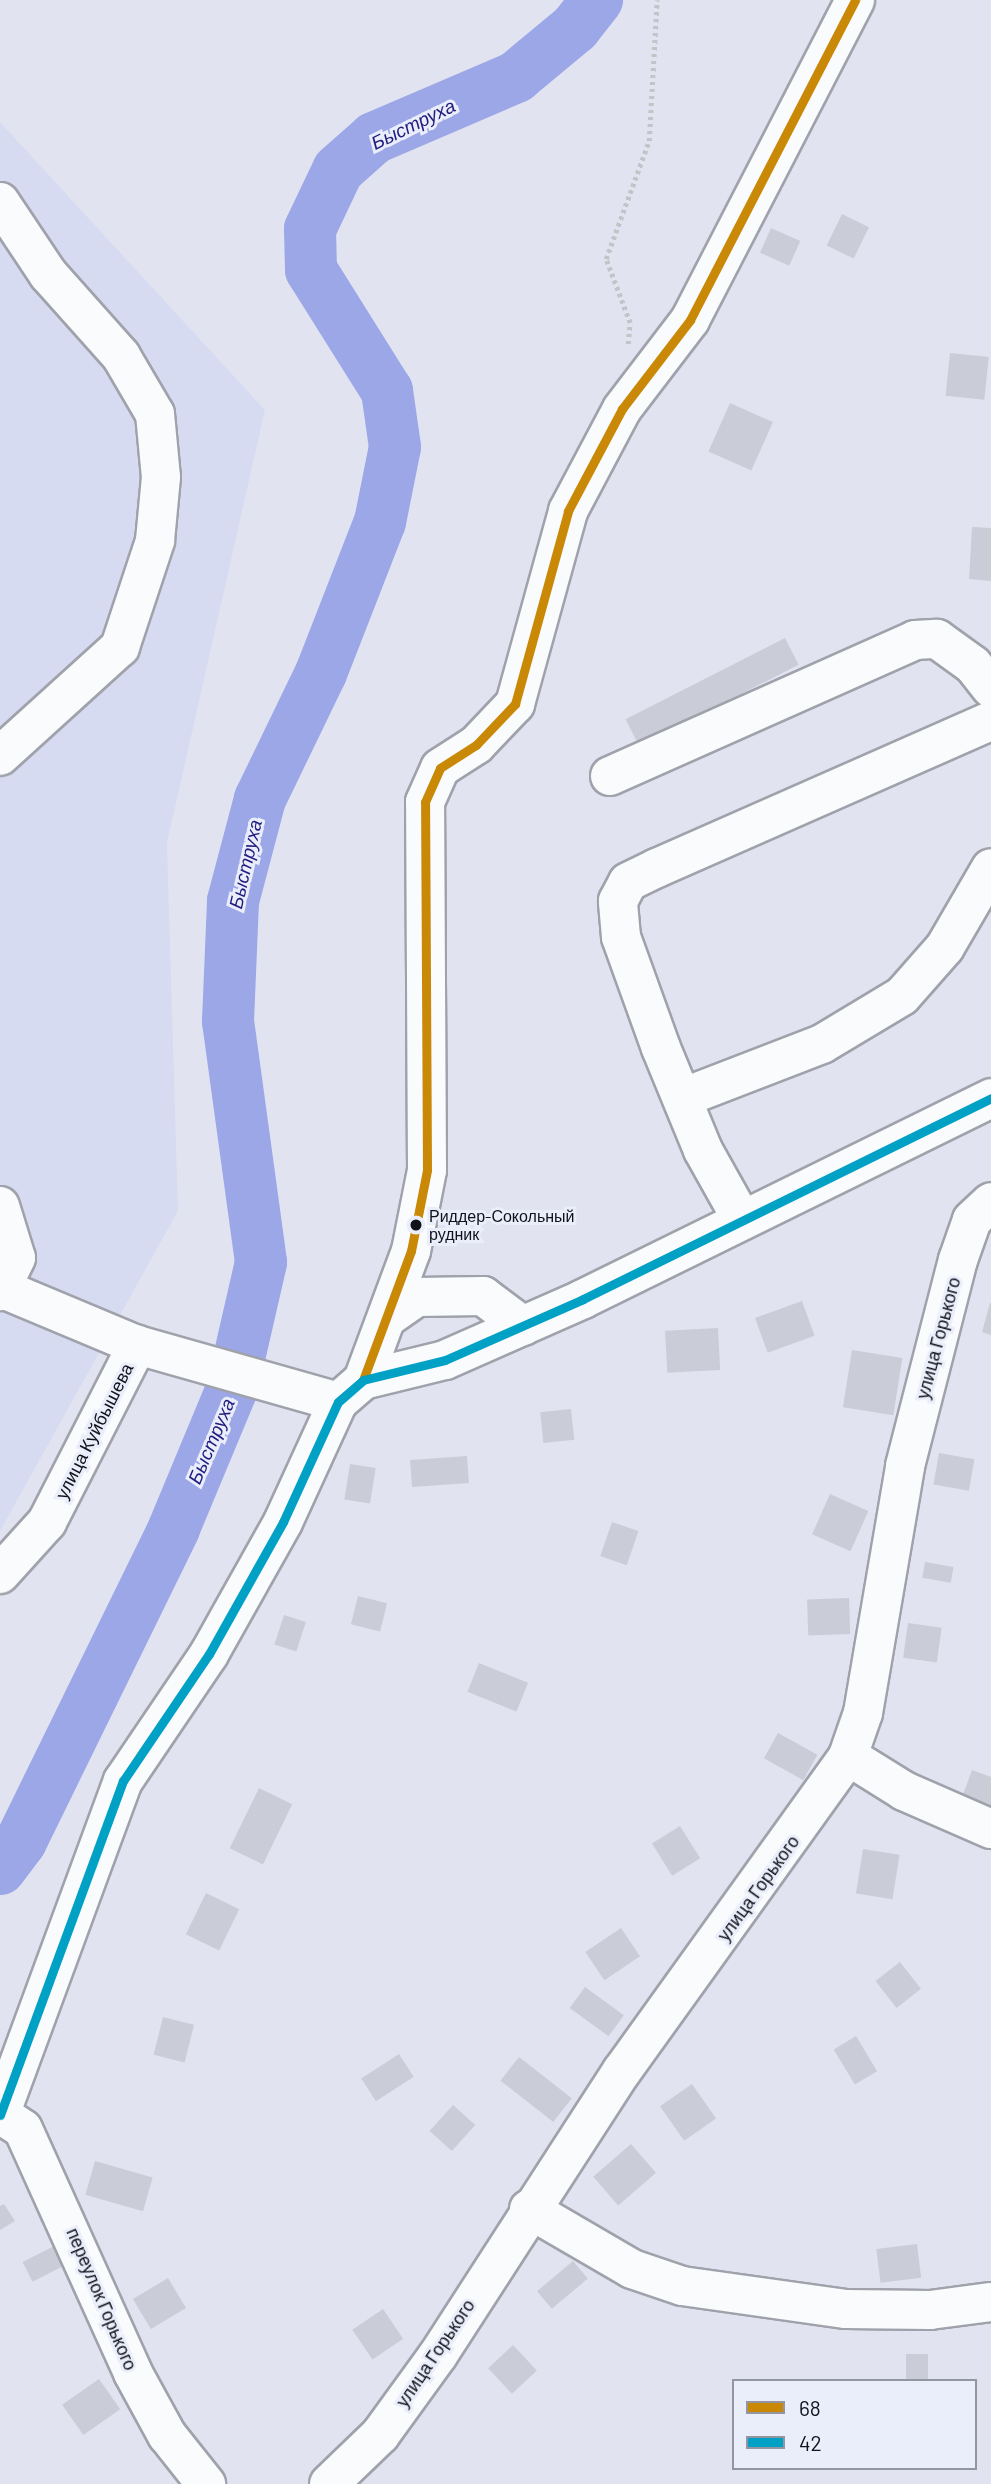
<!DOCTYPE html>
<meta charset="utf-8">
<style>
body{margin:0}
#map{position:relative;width:991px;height:2484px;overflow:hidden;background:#e1e4f0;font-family:Barlow,sans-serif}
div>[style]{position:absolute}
.built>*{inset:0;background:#d6dbf1}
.river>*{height:52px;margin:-26px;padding:0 26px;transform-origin:26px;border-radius:26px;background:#9ba7e7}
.building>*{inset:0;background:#cacdd7;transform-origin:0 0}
.path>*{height:4.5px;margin-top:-2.25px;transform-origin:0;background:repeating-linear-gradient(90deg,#c3c4c8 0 3.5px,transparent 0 7px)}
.roads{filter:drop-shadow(2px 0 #a0a2ab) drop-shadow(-2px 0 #a0a2ab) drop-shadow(0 2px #a0a2ab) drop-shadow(0 -2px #a0a2ab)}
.minor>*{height:38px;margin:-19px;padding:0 19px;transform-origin:19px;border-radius:19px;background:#fafbfd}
.bus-1>*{height:9px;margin:-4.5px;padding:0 4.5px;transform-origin:4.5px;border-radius:4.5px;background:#c98805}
.bus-2>*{height:9px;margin:-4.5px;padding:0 4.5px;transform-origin:4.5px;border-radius:4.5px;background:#01a1c5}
.dots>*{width:19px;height:19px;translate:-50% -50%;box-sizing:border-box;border:4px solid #eaeefb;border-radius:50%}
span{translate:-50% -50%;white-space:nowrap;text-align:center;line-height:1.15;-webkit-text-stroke:6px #eaeefb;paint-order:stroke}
.bus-label{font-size:16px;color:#11121a}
.left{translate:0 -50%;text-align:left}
.street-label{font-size:18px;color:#11121a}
.water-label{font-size:19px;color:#211c7f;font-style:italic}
.legend{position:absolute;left:732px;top:2379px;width:245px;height:91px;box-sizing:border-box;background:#eaeefb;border:2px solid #9396a1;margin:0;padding:9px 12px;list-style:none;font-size:21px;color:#11121a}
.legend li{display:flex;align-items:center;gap:14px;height:35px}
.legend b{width:35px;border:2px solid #9396a1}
</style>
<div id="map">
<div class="built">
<i style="clip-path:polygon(0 122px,265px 410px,167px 843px,178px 1211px,0 1531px)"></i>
</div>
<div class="river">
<i style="left:0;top:1869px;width:35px;rotate:-53deg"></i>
<i style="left:21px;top:1841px;width:348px;rotate:-63.9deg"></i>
<i style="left:174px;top:1528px;width:151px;rotate:-67.4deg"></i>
<i style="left:232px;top:1389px;width:130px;rotate:-77.1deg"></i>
<i style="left:261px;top:1262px;width:243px;rotate:-97.8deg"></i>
<i style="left:228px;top:1021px;width:120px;rotate:-87.6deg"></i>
<i style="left:233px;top:901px;width:106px;rotate:-75.2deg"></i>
<i style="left:260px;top:799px;width:140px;rotate:-64.2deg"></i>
<i style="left:321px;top:673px;width:162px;rotate:-68.7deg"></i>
<i style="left:380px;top:522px;width:76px;rotate:-78.7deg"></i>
<i style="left:395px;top:447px;width:57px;rotate:-98.1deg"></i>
<i style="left:387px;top:391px;width:143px;rotate:-122.1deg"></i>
<i style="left:311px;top:270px;width:41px;rotate:-91.4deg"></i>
<i style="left:310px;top:229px;width:65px;rotate:-64.6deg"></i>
<i style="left:338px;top:170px;width:48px;rotate:-41.6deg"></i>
<i style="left:374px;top:138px;width:155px;rotate:-23.2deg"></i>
<i style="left:516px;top:77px;width:77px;rotate:-39.7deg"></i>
<i style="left:575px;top:28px;width:36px;rotate:-52deg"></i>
</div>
<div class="building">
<i style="left:842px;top:214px;width:30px;height:35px;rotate:26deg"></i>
<i style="left:771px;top:228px;width:32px;height:27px;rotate:24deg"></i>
<i style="left:950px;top:353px;width:39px;height:43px;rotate:6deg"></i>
<i style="left:730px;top:403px;width:47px;height:53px;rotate:24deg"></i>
<i style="clip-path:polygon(972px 527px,991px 528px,991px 581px,969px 579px)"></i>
<i style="left:785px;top:638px;width:30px;height:179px;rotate:63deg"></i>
<i style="left:802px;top:1301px;width:37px;height:50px;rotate:70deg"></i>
<i style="clip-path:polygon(990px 1303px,991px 1303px,991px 1335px,982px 1332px)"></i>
<i style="left:718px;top:1328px;width:42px;height:53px;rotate:87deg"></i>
<i style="left:852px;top:1350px;width:51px;height:58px;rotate:9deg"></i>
<i style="left:571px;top:1409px;width:31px;height:31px;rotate:84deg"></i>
<i style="left:939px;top:1453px;width:36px;height:32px;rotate:10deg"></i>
<i style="left:467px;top:1456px;width:27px;height:57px;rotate:86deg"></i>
<i style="left:350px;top:1464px;width:26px;height:36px;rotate:9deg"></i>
<i style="left:830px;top:1494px;width:42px;height:44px;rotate:24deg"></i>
<i style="left:612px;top:1522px;width:28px;height:36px;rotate:19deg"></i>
<i style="left:925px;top:1562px;width:29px;height:16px;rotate:10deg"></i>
<i style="left:358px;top:1596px;width:30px;height:29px;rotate:14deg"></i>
<i style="left:849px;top:1598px;width:36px;height:42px;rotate:88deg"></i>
<i style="left:284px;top:1615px;width:23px;height:31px;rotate:18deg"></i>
<i style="left:908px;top:1623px;width:34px;height:35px;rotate:8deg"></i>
<i style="left:479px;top:1663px;width:53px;height:31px;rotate:22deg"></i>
<i style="left:778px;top:1733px;width:45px;height:29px;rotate:29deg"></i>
<i style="clip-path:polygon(972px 1770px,991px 1777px,991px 1810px,958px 1808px)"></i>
<i style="left:259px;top:1788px;width:37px;height:67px;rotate:26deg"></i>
<i style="left:680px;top:1826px;width:38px;height:33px;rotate:58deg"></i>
<i style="left:863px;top:1849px;width:37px;height:45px;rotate:9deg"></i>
<i style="left:206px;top:1893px;width:37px;height:46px;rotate:26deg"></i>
<i style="left:621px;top:1928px;width:34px;height:43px;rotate:56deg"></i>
<i style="left:900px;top:1962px;width:34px;height:31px;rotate:52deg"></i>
<i style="left:585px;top:1987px;width:48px;height:26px;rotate:36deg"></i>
<i style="left:163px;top:2017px;width:32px;height:39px;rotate:14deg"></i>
<i style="left:856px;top:2036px;width:41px;height:26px;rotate:59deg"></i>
<i style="left:399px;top:2054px;width:27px;height:45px;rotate:57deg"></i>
<i style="left:519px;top:2057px;width:67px;height:30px;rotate:38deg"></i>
<i style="left:692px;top:2084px;width:42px;height:39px;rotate:55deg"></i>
<i style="left:453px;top:2105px;width:30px;height:35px;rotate:42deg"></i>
<i style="left:631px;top:2144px;width:38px;height:50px;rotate:49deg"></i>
<i style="left:95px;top:2161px;width:60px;height:35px;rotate:16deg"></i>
<i style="clip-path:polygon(4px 2204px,15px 2221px,0 2230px,0 2206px)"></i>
<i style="left:60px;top:2243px;width:22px;height:42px;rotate:63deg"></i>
<i style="left:917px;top:2244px;width:34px;height:41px;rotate:83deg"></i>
<i style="left:573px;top:2261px;width:23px;height:47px;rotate:50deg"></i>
<i style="left:168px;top:2278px;width:35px;height:41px;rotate:59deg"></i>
<i style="left:383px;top:2309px;width:36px;height:37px;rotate:56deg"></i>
<i style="left:513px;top:2345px;width:35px;height:34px;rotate:47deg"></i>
<i style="left:906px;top:2354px;width:22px;height:27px"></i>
<i style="left:99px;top:2379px;width:37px;height:45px;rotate:55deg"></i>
</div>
<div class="path">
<i style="left:628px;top:344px;width:21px;rotate:-85deg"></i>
<i style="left:630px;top:323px;width:68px;rotate:-110.6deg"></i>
<i style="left:606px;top:259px;width:126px;rotate:-70deg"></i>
<i style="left:649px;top:141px;width:141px;rotate:-86.8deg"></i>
</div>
<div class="roads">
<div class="minor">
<i style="left:0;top:202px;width:87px;rotate:56.3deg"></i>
<i style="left:48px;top:274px;width:110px;rotate:48.3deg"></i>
<i style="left:121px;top:356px;width:67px;rotate:59.6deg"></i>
<i style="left:155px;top:414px;width:63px;rotate:84.6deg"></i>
<i style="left:161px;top:477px;width:64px;rotate:95.4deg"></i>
<i style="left:155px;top:541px;width:112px;rotate:108.3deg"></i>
<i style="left:120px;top:647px;width:162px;rotate:137.8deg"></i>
<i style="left:610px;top:776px;width:334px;rotate:-24deg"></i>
<i style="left:915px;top:640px;width:22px;rotate:-3deg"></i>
<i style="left:937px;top:639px;width:44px;rotate:35.8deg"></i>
<i style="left:973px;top:665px;width:29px;rotate:52deg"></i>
<i style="left:682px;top:1098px;width:150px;rotate:-21.1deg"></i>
<i style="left:822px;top:1044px;width:93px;rotate:-31deg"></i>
<i style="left:902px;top:996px;width:65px;rotate:-48.7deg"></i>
<i style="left:945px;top:947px;width:91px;rotate:-59.8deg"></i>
<i style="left:0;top:1206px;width:54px;rotate:72.9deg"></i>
<i style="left:16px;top:1258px;width:37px;rotate:116deg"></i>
<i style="left:741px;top:1218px;width:78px;rotate:-119.2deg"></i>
<i style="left:703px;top:1150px;width:110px;rotate:-112.4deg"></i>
<i style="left:661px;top:1048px;width:118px;rotate:-109.8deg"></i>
<i style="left:621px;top:937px;width:36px;rotate:-95deg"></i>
<i style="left:618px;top:901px;width:21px;rotate:-62deg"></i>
<i style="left:628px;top:882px;width:32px;rotate:-26deg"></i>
<i style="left:657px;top:868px;width:365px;rotate:-23.8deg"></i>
<i style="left:3px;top:1289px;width:145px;rotate:22.7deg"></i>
<i style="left:391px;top:1315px;width:32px;rotate:-35deg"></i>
<i style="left:417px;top:1297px;width:66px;rotate:-0.9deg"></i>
<i style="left:483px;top:1296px;width:50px;rotate:36.9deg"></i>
<i style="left:363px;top:1380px;width:138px;rotate:-69.6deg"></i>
<i style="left:411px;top:1251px;width:83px;rotate:-78.8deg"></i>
<i style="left:427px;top:1170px;width:368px;rotate:-90.3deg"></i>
<i style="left:425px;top:802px;width:37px;rotate:-66deg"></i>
<i style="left:440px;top:768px;width:43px;rotate:-32.6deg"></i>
<i style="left:476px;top:745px;width:57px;rotate:-46.4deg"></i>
<i style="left:515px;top:704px;width:200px;rotate:-74.6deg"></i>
<i style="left:568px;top:511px;width:115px;rotate:-62.1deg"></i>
<i style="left:622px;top:409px;width:112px;rotate:-52.6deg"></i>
<i style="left:690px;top:320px;width:360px;rotate:-62.7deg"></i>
<i style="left:0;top:1574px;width:70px;rotate:-47.9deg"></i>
<i style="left:47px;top:1522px;width:199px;rotate:-63deg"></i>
<i style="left:137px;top:1345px;width:209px;rotate:15.8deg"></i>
<i style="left:848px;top:1756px;width:66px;rotate:32deg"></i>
<i style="left:904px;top:1791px;width:95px;rotate:23.6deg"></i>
<i style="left:0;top:2114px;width:27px;rotate:33deg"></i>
<i style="left:23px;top:2129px;width:268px;rotate:65.7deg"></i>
<i style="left:133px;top:2373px;width:71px;rotate:61.3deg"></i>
<i style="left:167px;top:2435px;width:63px;rotate:51.5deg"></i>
<i style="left:0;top:2115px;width:356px;rotate:-69.8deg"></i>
<i style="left:123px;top:1781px;width:153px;rotate:-55.9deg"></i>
<i style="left:209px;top:1654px;width:151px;rotate:-60.7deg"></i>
<i style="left:283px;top:1522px;width:132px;rotate:-65.4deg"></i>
<i style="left:338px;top:1402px;width:33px;rotate:-41deg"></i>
<i style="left:363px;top:1380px;width:84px;rotate:-13.7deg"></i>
<i style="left:445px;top:1360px;width:151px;rotate:-23.8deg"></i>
<i style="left:583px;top:1299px;width:455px;rotate:-26.2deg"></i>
<i style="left:529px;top:2209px;width:119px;rotate:30.2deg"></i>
<i style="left:632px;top:2269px;width:53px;rotate:18.8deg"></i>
<i style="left:682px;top:2286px;width:166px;rotate:8deg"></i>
<i style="left:846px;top:2309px;width:84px;rotate:0.7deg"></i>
<i style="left:930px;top:2310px;width:62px;rotate:-7.5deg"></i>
<i style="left:329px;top:2484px;width:71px;rotate:-43.9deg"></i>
<i style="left:380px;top:2435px;width:99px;rotate:-54.1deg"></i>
<i style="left:438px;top:2355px;width:338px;rotate:-57.1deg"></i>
<i style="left:622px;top:2071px;width:388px;rotate:-54.3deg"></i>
<i style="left:848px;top:1756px;width:46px;rotate:-70.8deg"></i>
<i style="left:863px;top:1713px;width:251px;rotate:-80.3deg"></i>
<i style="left:905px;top:1466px;width:213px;rotate:-75.6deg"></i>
<i style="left:958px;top:1260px;width:42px;rotate:-70.7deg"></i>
<i style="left:972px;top:1220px;width:26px;rotate:-43deg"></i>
</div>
</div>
<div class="bus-1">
<i style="left:363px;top:1380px;width:138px;rotate:-69.6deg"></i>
<i style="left:411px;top:1251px;width:83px;rotate:-78.8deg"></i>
<i style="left:427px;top:1170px;width:368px;rotate:-90.3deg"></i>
<i style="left:425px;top:802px;width:37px;rotate:-66deg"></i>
<i style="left:440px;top:768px;width:43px;rotate:-32.6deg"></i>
<i style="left:476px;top:745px;width:57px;rotate:-46.4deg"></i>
<i style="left:515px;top:704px;width:200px;rotate:-74.6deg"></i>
<i style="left:568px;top:511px;width:115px;rotate:-62.1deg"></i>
<i style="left:622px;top:409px;width:112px;rotate:-52.6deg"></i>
<i style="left:690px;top:320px;width:360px;rotate:-62.7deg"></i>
</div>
<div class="bus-2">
<i style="left:0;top:2115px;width:356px;rotate:-69.8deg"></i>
<i style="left:123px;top:1781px;width:153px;rotate:-55.9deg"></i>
<i style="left:209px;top:1654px;width:151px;rotate:-60.7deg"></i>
<i style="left:283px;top:1522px;width:132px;rotate:-65.4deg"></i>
<i style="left:338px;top:1402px;width:33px;rotate:-41deg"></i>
<i style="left:363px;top:1380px;width:84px;rotate:-13.7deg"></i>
<i style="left:445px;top:1360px;width:151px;rotate:-23.8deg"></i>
<i style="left:583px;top:1299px;width:455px;rotate:-26.2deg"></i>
</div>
<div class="dots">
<i style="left:416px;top:1225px;background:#11121a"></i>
</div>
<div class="bus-label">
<span class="left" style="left:429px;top:1225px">Риддер-Сокольный<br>рудник</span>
</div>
<div class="street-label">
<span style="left:938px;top:1338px;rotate:-75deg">улица Горького</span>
<span style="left:94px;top:1431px;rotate:-63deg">улица Куйбышева</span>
<span style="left:758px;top:1888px;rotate:-54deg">улица Горького</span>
<span style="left:102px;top:2299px;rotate:67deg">переулок Горького</span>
<span style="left:435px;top:2353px;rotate:-56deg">улица Горького</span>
</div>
<div class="water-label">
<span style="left:413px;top:124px;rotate:-26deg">Быструха</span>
<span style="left:245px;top:864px;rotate:-77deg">Быструха</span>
<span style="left:211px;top:1441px;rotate:-67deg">Быструха</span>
</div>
<ul class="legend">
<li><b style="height:9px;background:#c98805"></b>68</li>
<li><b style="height:9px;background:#01a1c5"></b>42</li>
</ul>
</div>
